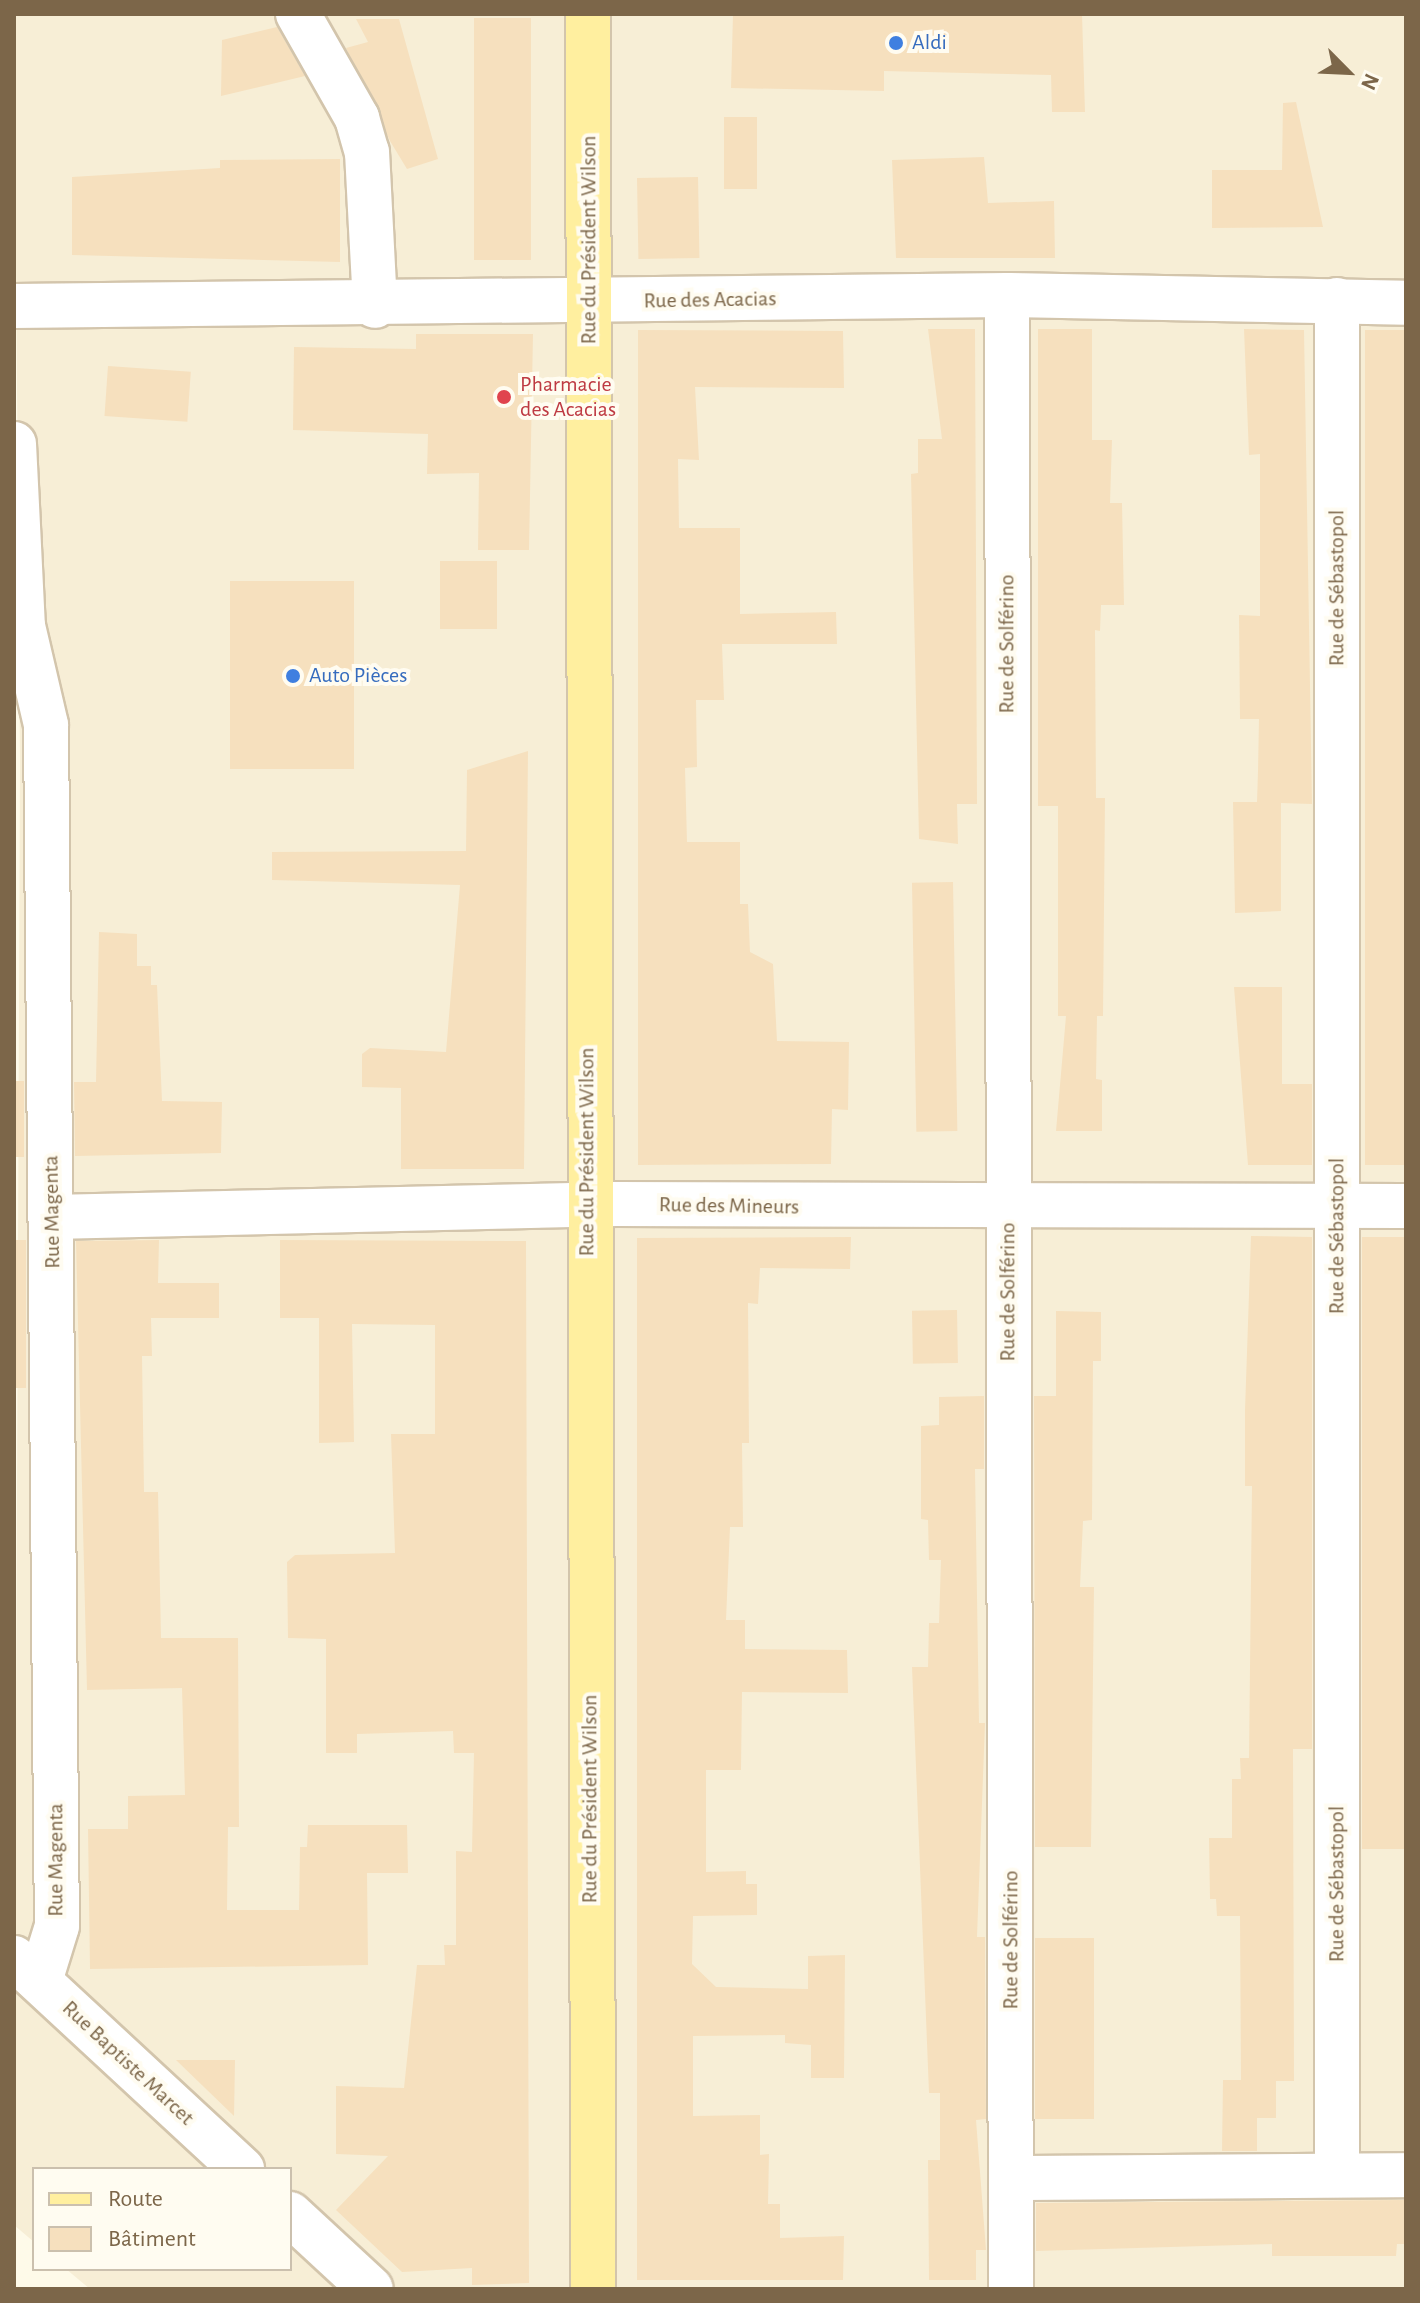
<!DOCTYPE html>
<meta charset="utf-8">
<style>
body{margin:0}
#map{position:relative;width:1420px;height:2303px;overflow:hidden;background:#fefae9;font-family:"Alegreya Sans",sans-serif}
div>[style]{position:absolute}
.residential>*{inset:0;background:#f7eed6}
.building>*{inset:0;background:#f6e0be;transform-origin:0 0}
.roads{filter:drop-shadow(2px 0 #d3c5ac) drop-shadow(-2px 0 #d3c5ac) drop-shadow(0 2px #d3c5ac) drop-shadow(0 -2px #d3c5ac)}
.minor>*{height:44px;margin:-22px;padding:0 22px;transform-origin:22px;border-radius:22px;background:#fff}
.major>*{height:44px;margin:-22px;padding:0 22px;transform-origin:22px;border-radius:22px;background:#ffef9f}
.dots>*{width:22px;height:22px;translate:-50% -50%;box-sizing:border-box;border:4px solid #fffcf1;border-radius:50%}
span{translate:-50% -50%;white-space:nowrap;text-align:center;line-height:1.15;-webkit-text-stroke:8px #fffcf1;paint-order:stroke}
.shop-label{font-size:22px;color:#366cbe}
.left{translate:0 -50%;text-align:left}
.street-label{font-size:22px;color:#7c6649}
.health-label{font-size:22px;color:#be3a42}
.frame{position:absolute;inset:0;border:16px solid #7c6649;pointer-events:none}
.legend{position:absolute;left:32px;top:2167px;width:260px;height:104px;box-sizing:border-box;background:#fffcf1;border:2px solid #cbc0ae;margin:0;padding:10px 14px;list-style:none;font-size:24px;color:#7c6649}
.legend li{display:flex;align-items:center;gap:16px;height:40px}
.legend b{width:40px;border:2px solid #cbc0ae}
.north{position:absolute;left:1308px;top:32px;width:80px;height:80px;-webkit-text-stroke:6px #fffcf1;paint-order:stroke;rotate:114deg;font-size:22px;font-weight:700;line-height:32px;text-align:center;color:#7c6649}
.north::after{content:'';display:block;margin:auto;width:28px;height:36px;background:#7c6649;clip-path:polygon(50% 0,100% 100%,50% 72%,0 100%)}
</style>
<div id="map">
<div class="residential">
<i style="clip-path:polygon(14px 14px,1406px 14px,1406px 2289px,90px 2289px,66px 2269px,290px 2269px,290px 2169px,34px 2169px,34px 2242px,14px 2225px,20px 761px)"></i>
</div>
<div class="building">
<i style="clip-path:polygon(733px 14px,1082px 14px,1085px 112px,1052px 112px,1051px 75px,884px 71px,884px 91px,731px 88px)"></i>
<i style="left:474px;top:18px;width:57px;height:242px"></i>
<i style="clip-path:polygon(356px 19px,399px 19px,438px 159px,407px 169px,390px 141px,346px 48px,368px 42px)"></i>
<i style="clip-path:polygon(277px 27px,305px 76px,221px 96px,222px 40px)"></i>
<i style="clip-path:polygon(1296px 102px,1323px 227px,1212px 228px,1212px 170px,1282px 170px,1283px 103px)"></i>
<i style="left:724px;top:117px;width:33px;height:72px"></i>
<i style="clip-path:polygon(984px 157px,988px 203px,1054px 201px,1055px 258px,896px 258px,892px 160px)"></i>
<i style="clip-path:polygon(340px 159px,340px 262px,72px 255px,72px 177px,220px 168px,220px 160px)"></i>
<i style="left:698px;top:177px;width:81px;height:61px;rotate:89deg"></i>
<i style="clip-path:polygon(928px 329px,975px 329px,977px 804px,957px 804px,958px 844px,919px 839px,911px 474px,918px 473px,918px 439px,942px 439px)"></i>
<i style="clip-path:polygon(1038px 329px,1092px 329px,1092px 440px,1112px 440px,1110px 503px,1122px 503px,1124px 605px,1101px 605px,1100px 631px,1095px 630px,1096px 798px,1105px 798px,1103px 1016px,1097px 1016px,1096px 1079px,1102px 1080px,1102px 1131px,1056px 1131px,1066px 1016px,1058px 1016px,1058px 806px,1038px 806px)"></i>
<i style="clip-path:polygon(1244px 329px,1304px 330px,1312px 804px,1281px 803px,1281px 911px,1235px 913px,1233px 802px,1257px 802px,1258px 771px,1259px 719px,1240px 719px,1239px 615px,1260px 616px,1260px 454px,1249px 455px)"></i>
<i style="clip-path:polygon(638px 330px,843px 331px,844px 388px,695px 387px,699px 460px,678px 459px,679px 528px,740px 528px,740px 614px,836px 612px,837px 644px,722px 644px,724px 700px,696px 700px,697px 767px,685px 768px,687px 842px,740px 842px,740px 904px,748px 904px,750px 952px,773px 964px,777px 1041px,849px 1042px,848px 1110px,832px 1109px,831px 1164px,638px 1165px)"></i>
<i style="left:1365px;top:330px;width:41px;height:835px"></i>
<i style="clip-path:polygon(416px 334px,533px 334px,529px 550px,478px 550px,479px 473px,427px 474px,428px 434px,293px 430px,294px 347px,416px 349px)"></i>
<i style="left:108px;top:366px;width:83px;height:50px;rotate:4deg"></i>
<i style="left:440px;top:561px;width:57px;height:68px"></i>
<i style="left:230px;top:581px;width:124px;height:188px"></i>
<i style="clip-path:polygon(528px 751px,524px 1169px,401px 1169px,401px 1088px,362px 1087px,362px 1054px,370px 1048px,446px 1052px,460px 885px,272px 880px,272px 852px,466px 851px,467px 770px)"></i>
<i style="left:953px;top:882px;width:249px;height:41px;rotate:89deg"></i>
<i style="clip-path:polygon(99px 932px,137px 934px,137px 966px,151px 966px,151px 985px,157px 985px,162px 1101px,222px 1102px,221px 1153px,75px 1156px,74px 1082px,96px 1082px)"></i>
<i style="clip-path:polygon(1234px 987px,1282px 987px,1282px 1084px,1312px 1084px,1312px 1165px,1248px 1165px)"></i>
<i style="left:14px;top:1081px;width:10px;height:76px"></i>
<i style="clip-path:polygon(1251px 1236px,1312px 1237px,1312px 1749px,1293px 1749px,1294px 2081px,1276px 2081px,1276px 2118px,1257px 2118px,1257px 2151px,1222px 2151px,1223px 2080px,1241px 2080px,1240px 1916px,1217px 1916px,1216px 1899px,1210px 1899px,1209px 1838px,1232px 1838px,1232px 1779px,1241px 1779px,1240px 1758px,1249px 1758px,1252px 1486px,1245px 1486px,1245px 1410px)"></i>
<i style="clip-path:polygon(851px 1237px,850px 1269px,760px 1268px,758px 1304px,748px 1303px,749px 1443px,742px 1443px,743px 1527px,730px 1527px,726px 1620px,745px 1620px,745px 1649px,847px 1650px,848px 1693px,742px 1692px,741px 1770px,706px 1770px,706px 1872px,746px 1871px,746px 1884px,757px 1884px,757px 1915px,693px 1916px,692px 1964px,716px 1987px,808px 1989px,808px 1956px,845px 1955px,844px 2078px,811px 2078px,811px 2045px,785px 2043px,785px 2035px,693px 2036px,693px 2116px,760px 2115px,760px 2155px,769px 2154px,768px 2204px,780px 2204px,780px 2238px,844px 2236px,843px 2280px,637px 2280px,637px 1238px)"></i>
<i style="left:1362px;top:1237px;width:44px;height:612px"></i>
<i style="left:14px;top:1240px;width:12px;height:148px"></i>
<i style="clip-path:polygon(159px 1240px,158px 1283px,219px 1283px,219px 1318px,151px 1318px,152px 1356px,142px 1356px,143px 1423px,144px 1492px,158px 1492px,161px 1638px,238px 1638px,239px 1827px,228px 1827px,227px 1910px,299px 1910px,300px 1847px,307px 1847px,308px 1825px,407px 1825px,408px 1873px,367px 1873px,368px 1965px,90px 1969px,88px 1829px,128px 1829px,128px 1796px,185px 1795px,182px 1688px,87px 1690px,76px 1241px)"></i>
<i style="clip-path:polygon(280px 1240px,526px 1241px,529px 2283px,472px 2285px,472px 2268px,402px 2272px,336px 2210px,388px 2156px,336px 2154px,336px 2086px,404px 2088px,417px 1965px,445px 1965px,444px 1945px,456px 1945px,456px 1851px,472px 1852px,474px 1753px,454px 1753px,453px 1731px,357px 1734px,357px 1753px,326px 1753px,326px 1639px,288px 1638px,287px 1562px,295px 1555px,395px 1553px,391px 1434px,435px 1434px,435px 1325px,352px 1324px,354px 1442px,319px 1443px,319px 1318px,280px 1318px)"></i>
<i style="left:957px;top:1310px;width:53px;height:45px;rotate:89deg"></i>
<i style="clip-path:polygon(1056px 1311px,1101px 1312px,1101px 1361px,1093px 1361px,1092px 1520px,1083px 1521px,1080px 1587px,1094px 1587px,1091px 1847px,1035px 1847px,1034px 1396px,1056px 1396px)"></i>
<i style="clip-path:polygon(984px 1396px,984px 1469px,975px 1469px,979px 1723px,985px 1723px,977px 1937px,985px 1937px,986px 2119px,976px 2120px,986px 2250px,976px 2250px,976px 2280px,929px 2280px,928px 2160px,940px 2160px,940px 2093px,929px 2093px,912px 1667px,928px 1667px,929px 1623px,939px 1623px,941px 1560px,929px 1560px,928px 1520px,921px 1519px,921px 1426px,939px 1425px,939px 1397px)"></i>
<i style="left:1035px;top:1938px;width:59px;height:181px"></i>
<i style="clip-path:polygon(176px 2060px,235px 2060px,234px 2116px)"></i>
<i style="clip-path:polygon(1406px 2200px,1406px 2244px,1397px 2244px,1396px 2256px,1272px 2256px,1272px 2244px,1036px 2251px,1036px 2203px)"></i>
</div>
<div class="roads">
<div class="minor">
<i style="left:298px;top:14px;width:120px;rotate:60.4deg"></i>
<i style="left:357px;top:118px;width:35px;rotate:74deg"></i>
<i style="left:367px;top:152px;width:154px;rotate:87deg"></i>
<i style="left:1007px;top:295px;width:1994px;rotate:89.89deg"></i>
<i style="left:14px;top:306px;width:993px;rotate:-0.63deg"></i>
<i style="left:1007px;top:295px;width:399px;rotate:1.1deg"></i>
<i style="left:14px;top:444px;width:182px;rotate:87.2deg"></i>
<i style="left:23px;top:626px;width:102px;rotate:76.9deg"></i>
<i style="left:46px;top:725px;width:1201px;rotate:89.48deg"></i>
<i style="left:57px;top:1926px;width:58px;rotate:107.2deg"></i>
<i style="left:52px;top:1217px;width:564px;rotate:-1.32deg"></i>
<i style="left:616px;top:1204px;width:790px;rotate:0.15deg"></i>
<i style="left:14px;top:1958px;width:311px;rotate:42.8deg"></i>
<i style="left:1337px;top:2173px;width:1873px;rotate:-90deg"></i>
<i style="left:1013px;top:2178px;width:393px;rotate:-0.4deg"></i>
<i style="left:290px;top:2214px;width:110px;rotate:42.8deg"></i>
</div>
<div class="major">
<i style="left:588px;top:14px;width:2275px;rotate:89.87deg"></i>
</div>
</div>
<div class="dots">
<i style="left:896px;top:43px;background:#3f7fe0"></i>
<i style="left:504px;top:397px;background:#e0444e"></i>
<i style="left:293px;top:676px;background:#3f7fe0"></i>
</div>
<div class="shop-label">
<span class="left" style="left:912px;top:43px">Aldi</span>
<span class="left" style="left:309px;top:676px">Auto Pièces</span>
</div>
<div class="street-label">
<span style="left:589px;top:240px;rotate:-90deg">Rue du Président Wilson</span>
<span style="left:710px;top:300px;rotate:-1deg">Rue des Acacias</span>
<span style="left:1337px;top:588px;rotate:-90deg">Rue de Sébastopol</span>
<span style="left:1007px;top:644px;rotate:-90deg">Rue de Solférino</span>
<span style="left:587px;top:1152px;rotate:-90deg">Rue du Président Wilson</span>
<span style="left:729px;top:1206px;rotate:1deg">Rue des Mineurs</span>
<span style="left:52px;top:1212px;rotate:-91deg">Rue Magenta</span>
<span style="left:1337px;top:1236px;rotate:-90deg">Rue de Sébastopol</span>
<span style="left:1008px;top:1292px;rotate:-90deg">Rue de Solférino</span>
<span style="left:590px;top:1799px;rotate:-90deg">Rue du Président Wilson</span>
<span style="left:56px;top:1860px;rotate:-90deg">Rue Magenta</span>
<span style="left:1337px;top:1884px;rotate:-90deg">Rue de Sébastopol</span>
<span style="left:1011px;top:1940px;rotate:-90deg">Rue de Solférino</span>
<span style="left:128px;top:2063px;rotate:43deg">Rue Baptiste Marcet</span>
</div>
<div class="health-label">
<span class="left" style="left:520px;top:397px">Pharmacie<br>des Acacias</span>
</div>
<div class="frame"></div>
<ul class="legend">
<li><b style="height:10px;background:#ffef9f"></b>Route</li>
<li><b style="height:22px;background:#f6e0be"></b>Bâtiment</li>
</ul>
<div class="north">N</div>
</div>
